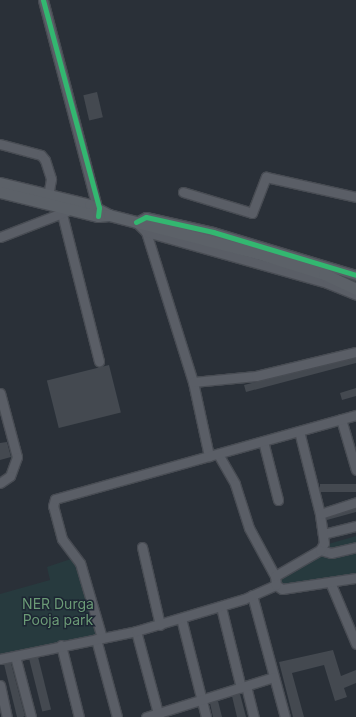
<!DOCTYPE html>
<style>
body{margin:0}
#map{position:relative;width:356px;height:717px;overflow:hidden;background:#2a3038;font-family:Inter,sans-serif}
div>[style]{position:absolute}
.green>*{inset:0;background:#273a3e}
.building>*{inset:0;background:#444950;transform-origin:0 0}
.roads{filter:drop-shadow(1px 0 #484c53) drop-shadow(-1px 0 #484c53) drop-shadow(0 1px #484c53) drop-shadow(0 -1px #484c53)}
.minor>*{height:9px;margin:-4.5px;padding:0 4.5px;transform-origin:4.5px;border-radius:4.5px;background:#5a5e66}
.major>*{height:11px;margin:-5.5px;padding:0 5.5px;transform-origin:5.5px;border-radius:5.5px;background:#5c6168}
.cycleway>*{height:5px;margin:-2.5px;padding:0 2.5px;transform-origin:2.5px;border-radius:2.5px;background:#33b770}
span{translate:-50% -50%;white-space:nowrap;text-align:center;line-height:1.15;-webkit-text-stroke:3px #1d2633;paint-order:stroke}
.park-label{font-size:14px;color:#6b9a76}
</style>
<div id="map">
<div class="green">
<i style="clip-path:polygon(356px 536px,356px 584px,262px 590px,274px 577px,325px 545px)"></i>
<i style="clip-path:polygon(74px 558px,101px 638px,0 658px,0 594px,50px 580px,47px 567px)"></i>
</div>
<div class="building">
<i style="left:97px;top:92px;width:26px;height:14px;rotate:77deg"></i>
<i style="clip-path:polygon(356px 358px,356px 363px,246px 392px,244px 385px)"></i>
<i style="left:109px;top:365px;width:49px;height:64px;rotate:76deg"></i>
<i style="clip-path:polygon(356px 388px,356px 396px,342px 400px,340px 393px)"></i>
<i style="clip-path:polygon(7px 442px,11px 457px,0 460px,0 443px)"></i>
<i style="left:356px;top:484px;width:8px;height:36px;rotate:90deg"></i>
<i style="clip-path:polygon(356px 508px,356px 512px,327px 520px,327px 518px)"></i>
<i style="clip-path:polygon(333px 650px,341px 676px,356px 670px,356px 683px,344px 688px,347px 697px,335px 701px,324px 665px,292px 673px,304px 717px,293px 717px,279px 662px)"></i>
<i style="left:38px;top:657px;width:54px;height:9px;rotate:76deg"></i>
<i style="clip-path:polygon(11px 663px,25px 716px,23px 717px,17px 717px,4px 664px)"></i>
<i style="clip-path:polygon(240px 694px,246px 717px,237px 717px,232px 696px)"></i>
<i style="clip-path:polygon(218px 701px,222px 717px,213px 717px,210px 703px)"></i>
</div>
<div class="roads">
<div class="minor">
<i style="left:43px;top:0;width:222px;rotate:75.4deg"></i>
<i style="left:0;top:144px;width:42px;rotate:15deg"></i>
<i style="left:41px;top:155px;width:6px;rotate:51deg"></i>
<i style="left:45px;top:160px;width:20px;rotate:72deg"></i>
<i style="left:51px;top:179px;width:23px;rotate:100deg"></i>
<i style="left:183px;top:192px;width:72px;rotate:16.9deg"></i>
<i style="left:252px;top:213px;width:39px;rotate:-69deg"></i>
<i style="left:266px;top:177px;width:92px;rotate:12.5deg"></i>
<i style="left:62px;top:214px;width:152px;rotate:75.9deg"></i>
<i style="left:146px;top:232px;width:157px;rotate:72.6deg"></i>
<i style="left:193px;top:382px;width:76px;rotate:77.8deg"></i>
<i style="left:0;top:237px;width:72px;rotate:-21.2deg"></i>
<i style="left:356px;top:275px;width:149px;rotate:-163.3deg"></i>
<i style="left:213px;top:232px;width:69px;rotate:-167.4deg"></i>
<i style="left:146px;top:217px;width:11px;rotate:153deg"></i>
<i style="left:136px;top:222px;width:14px;rotate:45deg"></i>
<i style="left:146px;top:232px;width:188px;rotate:15.7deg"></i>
<i style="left:327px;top:283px;width:31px;rotate:22deg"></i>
<i style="left:193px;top:382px;width:63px;rotate:-5.4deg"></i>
<i style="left:256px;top:376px;width:103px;rotate:-13.5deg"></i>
<i style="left:0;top:393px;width:66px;rotate:75.1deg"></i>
<i style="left:17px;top:457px;width:20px;rotate:110deg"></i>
<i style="left:10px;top:476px;width:12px;rotate:145deg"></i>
<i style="left:341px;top:419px;width:53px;rotate:73.6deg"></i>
<i style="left:299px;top:431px;width:86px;rotate:75.8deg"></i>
<i style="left:263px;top:441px;width:61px;rotate:75.7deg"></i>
<i style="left:218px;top:454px;width:34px;rotate:60deg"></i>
<i style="left:235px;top:484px;width:46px;rotate:72.3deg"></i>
<i style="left:249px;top:528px;width:55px;rotate:61.6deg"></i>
<i style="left:323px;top:534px;width:34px;rotate:-14deg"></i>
<i style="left:142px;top:547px;width:80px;rotate:77deg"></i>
<i style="left:320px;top:550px;width:11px;rotate:15deg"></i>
<i style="left:331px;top:553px;width:26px;rotate:-13deg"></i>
<i style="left:330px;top:582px;width:67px;rotate:67.2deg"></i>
<i style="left:276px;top:585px;width:7px;rotate:34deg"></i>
<i style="left:282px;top:589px;width:75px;rotate:-8.5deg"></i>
<i style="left:252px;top:595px;width:126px;rotate:74.9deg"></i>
<i style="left:221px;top:607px;width:83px;rotate:76.1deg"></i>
<i style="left:181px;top:618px;width:102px;rotate:75.8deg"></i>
<i style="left:136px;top:631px;width:89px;rotate:75deg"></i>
<i style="left:102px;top:638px;width:78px;rotate:-106.3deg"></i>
<i style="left:80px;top:563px;width:30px;rotate:-127deg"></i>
<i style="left:62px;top:539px;width:34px;rotate:-105deg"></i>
<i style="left:53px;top:506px;width:7px;rotate:-74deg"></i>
<i style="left:55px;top:499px;width:313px;rotate:-15.6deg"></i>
<i style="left:96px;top:639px;width:81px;rotate:74.9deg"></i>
<i style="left:61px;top:645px;width:74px;rotate:76deg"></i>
<i style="left:15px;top:656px;width:63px;rotate:75.3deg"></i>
<i style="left:0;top:659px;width:139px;rotate:-11.6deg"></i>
<i style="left:136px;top:631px;width:113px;rotate:-16.5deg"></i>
<i style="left:244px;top:599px;width:35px;rotate:-24deg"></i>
<i style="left:276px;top:585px;width:9px;rotate:-96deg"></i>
<i style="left:275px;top:576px;width:52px;rotate:-30deg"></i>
<i style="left:320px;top:550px;width:8px;rotate:-60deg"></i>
<i style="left:324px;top:543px;width:29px;rotate:-98deg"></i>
<i style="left:320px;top:514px;width:38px;rotate:-18deg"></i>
<i style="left:0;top:685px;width:33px;rotate:78deg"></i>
<i style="left:246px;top:686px;width:32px;rotate:76deg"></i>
<i style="left:146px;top:717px;width:134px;rotate:-17.4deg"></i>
</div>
<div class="major">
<i style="left:0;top:183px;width:93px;rotate:13.7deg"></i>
<i style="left:90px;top:205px;width:21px;rotate:28deg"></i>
<i style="left:0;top:192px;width:101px;rotate:13.8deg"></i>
<i style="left:98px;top:216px;width:11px;rotate:-5deg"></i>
<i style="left:109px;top:215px;width:153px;rotate:14.4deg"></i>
<i style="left:257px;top:253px;width:70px;rotate:17.4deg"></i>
<i style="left:324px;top:274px;width:35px;rotate:25deg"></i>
</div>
</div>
<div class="cycleway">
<i style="left:43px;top:0;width:215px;rotate:74.9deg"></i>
<i style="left:99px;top:208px;width:8px;rotate:97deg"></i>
<i style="left:136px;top:222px;width:11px;rotate:-27deg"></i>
<i style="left:146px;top:217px;width:69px;rotate:12.6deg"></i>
<i style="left:213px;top:232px;width:149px;rotate:16.7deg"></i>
</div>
<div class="park-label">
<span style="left:58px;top:612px">NER Durga<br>Pooja park</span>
</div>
</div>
